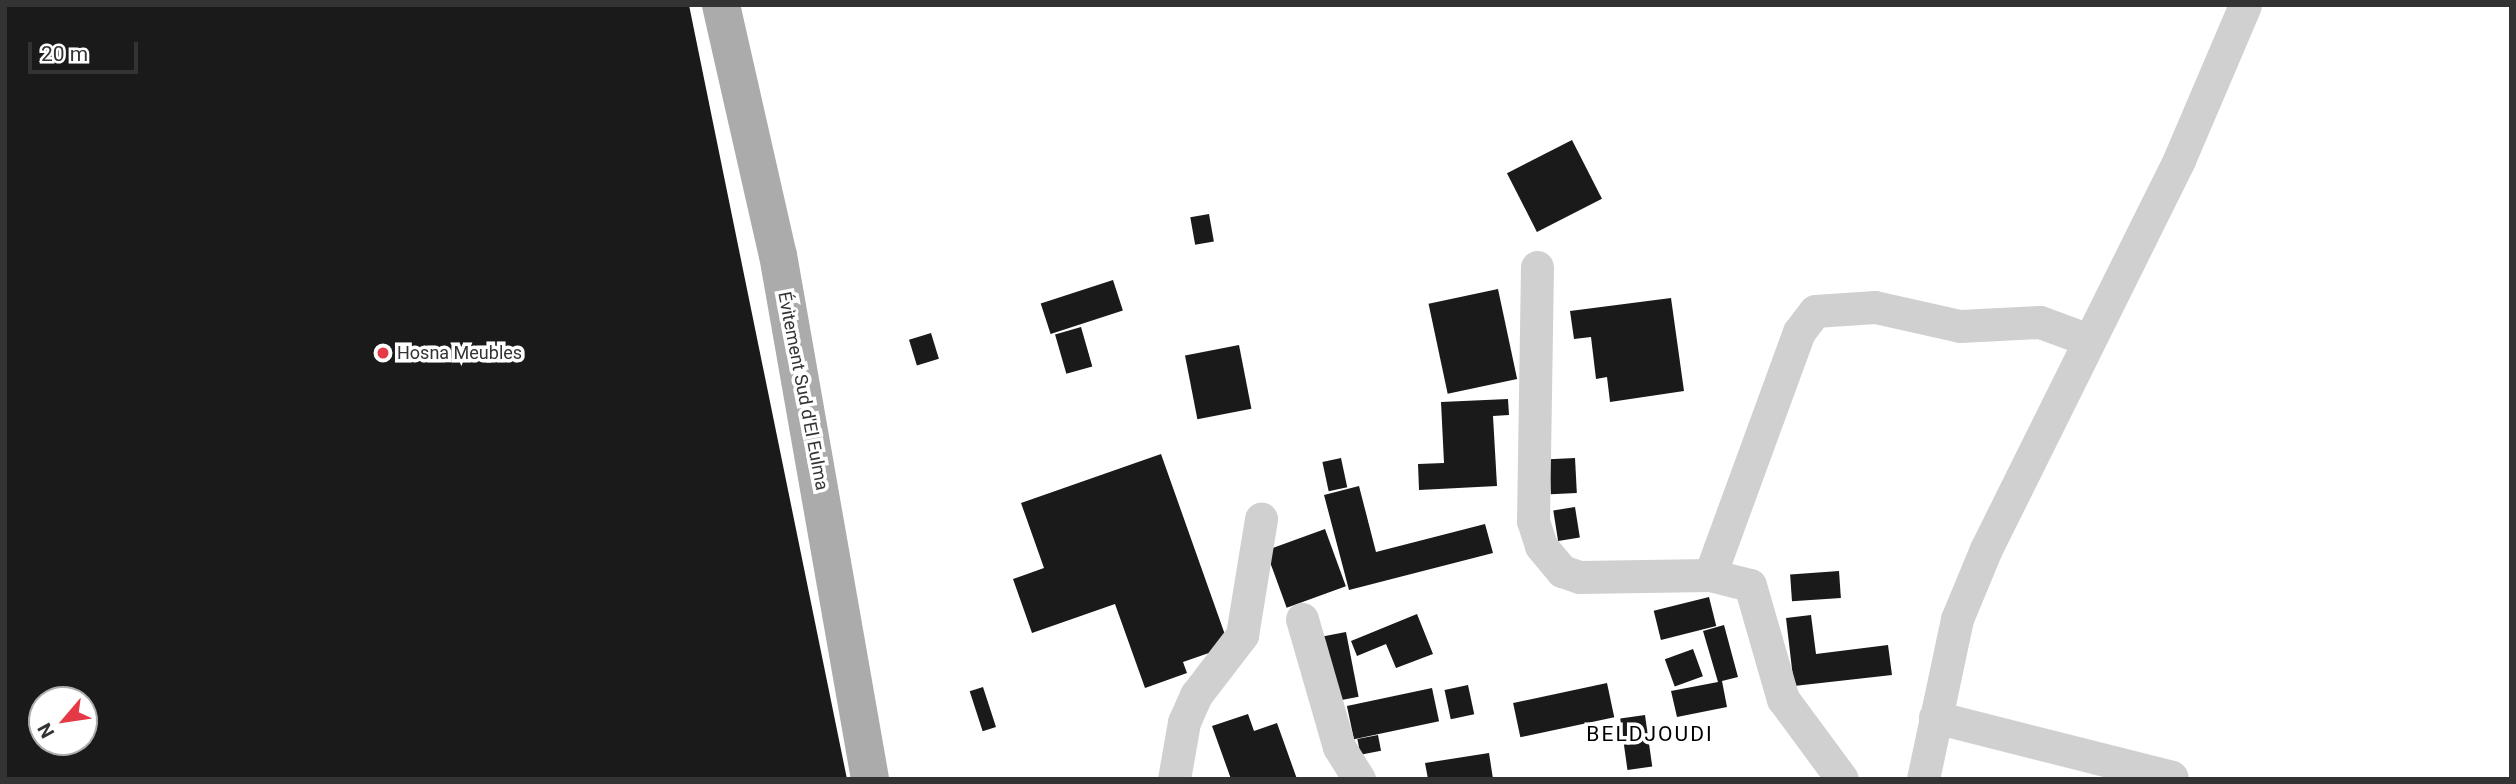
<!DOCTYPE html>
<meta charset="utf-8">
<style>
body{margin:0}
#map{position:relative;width:2516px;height:784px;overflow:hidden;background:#fff;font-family:Roboto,sans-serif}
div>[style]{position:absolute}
.building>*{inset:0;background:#1a1a1a;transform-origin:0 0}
.minor>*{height:33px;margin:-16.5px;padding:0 16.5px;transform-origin:16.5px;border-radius:16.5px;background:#d0d0d0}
.primary>*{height:38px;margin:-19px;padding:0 19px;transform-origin:19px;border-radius:19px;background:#ababab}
.dots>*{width:19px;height:19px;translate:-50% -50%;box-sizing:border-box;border:4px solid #fff;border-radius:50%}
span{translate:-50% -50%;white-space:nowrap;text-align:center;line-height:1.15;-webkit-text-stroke:7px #fff;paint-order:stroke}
.poi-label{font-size:18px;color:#333}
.left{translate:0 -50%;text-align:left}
.street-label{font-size:18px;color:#333}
.quarter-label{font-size:21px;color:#000;letter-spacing:2px}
.frame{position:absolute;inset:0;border:7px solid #333;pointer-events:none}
.north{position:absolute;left:28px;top:686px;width:70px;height:70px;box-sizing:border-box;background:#fff;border:2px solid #adadad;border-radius:50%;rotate:241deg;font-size:19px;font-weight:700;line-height:28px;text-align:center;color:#333}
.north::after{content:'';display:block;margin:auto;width:24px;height:32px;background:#e63946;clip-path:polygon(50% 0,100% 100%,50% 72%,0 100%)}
.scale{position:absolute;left:28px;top:42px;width:110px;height:32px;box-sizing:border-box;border:4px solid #333;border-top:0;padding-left:9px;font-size:21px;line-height:24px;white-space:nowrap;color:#333;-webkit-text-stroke:5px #fff;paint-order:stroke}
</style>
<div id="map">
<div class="building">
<i style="clip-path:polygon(evenodd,5px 5px,689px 5px,847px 779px,5px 779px,5px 5px,42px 700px,84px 700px,84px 742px,42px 742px,42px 700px)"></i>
<i style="left:1572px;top:140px;width:66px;height:73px;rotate:63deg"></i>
<i style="left:1209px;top:214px;width:28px;height:19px;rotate:80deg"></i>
<i style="left:1113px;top:280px;width:32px;height:76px;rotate:72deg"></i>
<i style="left:1498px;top:289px;width:92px;height:71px;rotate:78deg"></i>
<i style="clip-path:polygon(1671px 298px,1684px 391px,1610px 402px,1607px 377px,1596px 379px,1591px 337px,1574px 339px,1570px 311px)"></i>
<i style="left:1081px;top:327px;width:41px;height:27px;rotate:74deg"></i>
<i style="left:931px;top:333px;width:27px;height:23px;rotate:73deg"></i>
<i style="left:1239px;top:345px;width:65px;height:55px;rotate:79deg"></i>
<i style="clip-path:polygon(1508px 399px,1509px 415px,1493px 416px,1497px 486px,1419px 490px,1418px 464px,1444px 463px,1441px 402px)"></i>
<i style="clip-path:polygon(1161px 454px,1229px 646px,1183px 662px,1187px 673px,1145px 688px,1115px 604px,1032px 633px,1013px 579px,1044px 568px,1021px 503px)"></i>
<i style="left:1341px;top:458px;width:30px;height:19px;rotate:78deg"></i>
<i style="left:1575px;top:458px;width:35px;height:26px;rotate:87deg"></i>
<i style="clip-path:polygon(1359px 486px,1376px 552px,1485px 524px,1493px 553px,1349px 590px,1324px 495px)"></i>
<i style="left:1575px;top:507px;width:31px;height:22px;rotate:81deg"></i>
<i style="left:1325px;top:529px;width:61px;height:63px;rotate:70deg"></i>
<i style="left:1839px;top:571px;width:27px;height:49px;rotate:86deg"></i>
<i style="left:1709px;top:597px;width:30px;height:57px;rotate:76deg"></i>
<i style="clip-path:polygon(1417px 614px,1433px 654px,1396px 668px,1386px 644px,1357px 656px,1351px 641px)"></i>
<i style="clip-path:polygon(1811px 615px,1816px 654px,1888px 645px,1892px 675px,1794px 686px,1786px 618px)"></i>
<i style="clip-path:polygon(1724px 625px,1738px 677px,1722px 681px,1727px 707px,1677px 717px,1671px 691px,1718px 682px,1703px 631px)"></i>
<i style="left:1346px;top:632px;width:66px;height:24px;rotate:79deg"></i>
<i style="left:1693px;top:649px;width:29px;height:30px;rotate:70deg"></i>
<i style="left:1607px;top:683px;width:35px;height:96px;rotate:78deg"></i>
<i style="left:1468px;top:685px;width:30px;height:24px;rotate:78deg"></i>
<i style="left:983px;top:687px;width:42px;height:14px;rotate:72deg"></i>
<i style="left:1432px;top:688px;width:34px;height:87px;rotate:78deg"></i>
<i style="clip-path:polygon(1248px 714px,1254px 731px,1277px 723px,1297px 779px,1231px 779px,1212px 726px)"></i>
<i style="left:1645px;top:715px;width:52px;height:25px;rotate:82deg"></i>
<i style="left:1378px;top:735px;width:16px;height:21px;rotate:79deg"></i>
<i style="clip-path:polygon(1489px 753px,1493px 779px,1428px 779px,1425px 763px)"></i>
</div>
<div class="minor">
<i style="left:1537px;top:267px;width:254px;rotate:90.9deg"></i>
<i style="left:1533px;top:521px;width:26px;rotate:72deg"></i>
<i style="left:1541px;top:546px;width:33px;rotate:50deg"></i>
<i style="left:1562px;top:571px;width:18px;rotate:19deg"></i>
<i style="left:1579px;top:577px;width:131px;rotate:-0.9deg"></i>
<i style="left:1710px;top:575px;width:41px;rotate:14deg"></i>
<i style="left:1750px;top:585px;width:119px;rotate:73.9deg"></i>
<i style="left:1783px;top:699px;width:99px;rotate:53.6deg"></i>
<i style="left:1710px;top:575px;width:259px;rotate:-69.9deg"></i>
<i style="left:1799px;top:332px;width:26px;rotate:-53deg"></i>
<i style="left:1815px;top:311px;width:60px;rotate:-3.8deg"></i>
<i style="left:1875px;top:307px;width:87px;rotate:12.6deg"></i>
<i style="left:1960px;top:326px;width:80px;rotate:-2.9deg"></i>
<i style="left:2040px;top:322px;width:52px;rotate:20.2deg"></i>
<i style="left:1302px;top:619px;width:133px;rotate:73.9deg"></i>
<i style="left:1339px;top:747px;width:38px;rotate:58deg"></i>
<i style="left:1935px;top:717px;width:244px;rotate:14.2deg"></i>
<i style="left:1174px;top:779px;width:58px;rotate:-80deg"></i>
<i style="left:1184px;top:722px;width:30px;rotate:-66deg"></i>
<i style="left:1196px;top:695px;width:76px;rotate:-52.5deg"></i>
<i style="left:1242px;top:635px;width:118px;rotate:-80.7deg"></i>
<i style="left:1923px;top:779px;width:164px;rotate:-78deg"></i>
<i style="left:1957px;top:619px;width:76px;rotate:-67.5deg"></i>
<i style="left:1986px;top:549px;width:434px;rotate:-63.6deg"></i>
<i style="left:2179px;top:160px;width:168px;rotate:-66.9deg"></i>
</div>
<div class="primary">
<i style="left:721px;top:5px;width:256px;rotate:77.2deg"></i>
<i style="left:778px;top:255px;width:532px;rotate:80.04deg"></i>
</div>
<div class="dots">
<i style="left:383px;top:353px;background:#e63946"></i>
</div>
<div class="poi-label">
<span class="left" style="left:397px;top:353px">Hosna Meubles</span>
</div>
<div class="street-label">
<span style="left:803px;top:391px;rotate:79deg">Évitement Sud d'El Eulma</span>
</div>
<div class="quarter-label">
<span style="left:1650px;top:734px">BELDJOUDI</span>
</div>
<div class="frame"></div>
<div class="north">N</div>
<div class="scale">20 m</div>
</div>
